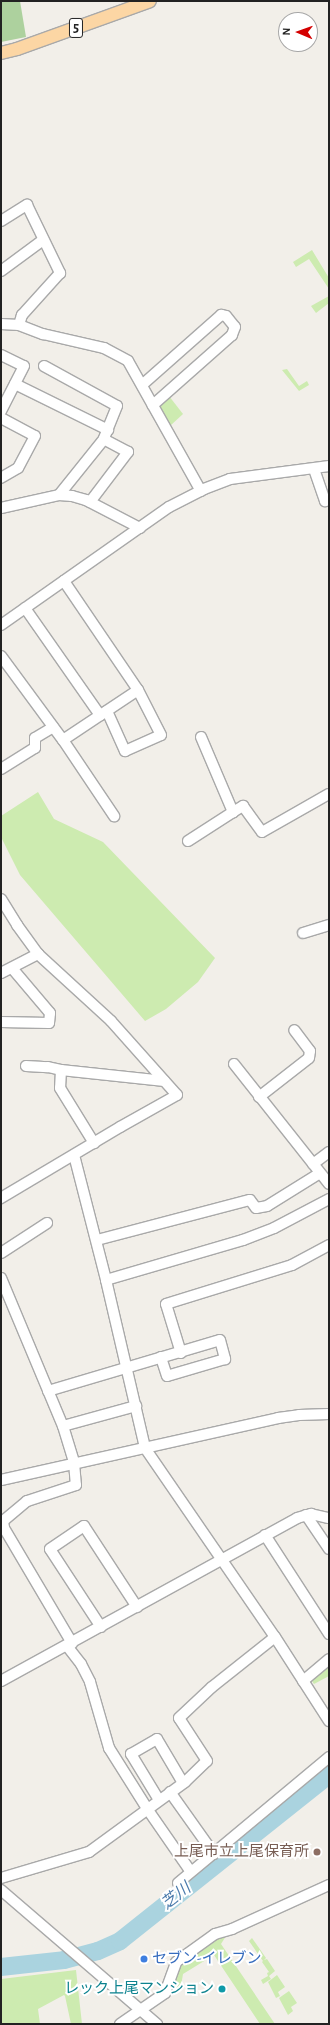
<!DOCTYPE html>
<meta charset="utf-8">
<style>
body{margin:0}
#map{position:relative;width:330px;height:2025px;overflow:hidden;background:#f2efe9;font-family:"Alegreya Sans","Noto Sans JP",sans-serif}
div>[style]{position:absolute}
.grass>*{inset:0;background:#cdebb0}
.forest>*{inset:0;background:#add19e}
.river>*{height:18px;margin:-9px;padding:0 9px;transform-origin:9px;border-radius:9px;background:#aad3df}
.roads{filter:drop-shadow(1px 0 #a9a9a9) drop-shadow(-1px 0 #a9a9a9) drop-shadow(0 1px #a9a9a9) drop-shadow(0 -1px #a9a9a9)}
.minor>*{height:10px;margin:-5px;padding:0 5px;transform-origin:5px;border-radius:5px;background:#fff}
.major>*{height:12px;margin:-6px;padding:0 6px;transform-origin:6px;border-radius:6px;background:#fcd6a4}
.dots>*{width:11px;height:11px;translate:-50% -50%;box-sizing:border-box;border:2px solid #fff;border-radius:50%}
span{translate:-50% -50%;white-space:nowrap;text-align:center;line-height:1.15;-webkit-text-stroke:4px #fff;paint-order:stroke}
.shield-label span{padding:1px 3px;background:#fff;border:1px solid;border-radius:3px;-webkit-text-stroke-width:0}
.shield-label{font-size:14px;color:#222;font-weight:700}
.education-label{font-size:15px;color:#785e54}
.right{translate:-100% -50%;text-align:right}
.shop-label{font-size:15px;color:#366cbe}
.left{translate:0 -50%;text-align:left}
.culture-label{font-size:15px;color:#0d838f}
.water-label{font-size:16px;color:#4a7aab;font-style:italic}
.frame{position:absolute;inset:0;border:2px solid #222;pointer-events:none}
.north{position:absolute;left:278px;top:12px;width:40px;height:40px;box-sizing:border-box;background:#fff;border:1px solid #a7a7a7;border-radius:50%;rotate:272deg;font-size:11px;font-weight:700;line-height:16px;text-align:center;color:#222}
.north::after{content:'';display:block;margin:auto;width:14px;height:18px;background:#d40000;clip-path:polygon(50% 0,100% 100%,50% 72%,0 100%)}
</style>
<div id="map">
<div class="grass">
<i style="clip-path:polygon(312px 250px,329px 278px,329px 289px,309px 259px,296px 267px,293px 262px)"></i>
<i style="clip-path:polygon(329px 296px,329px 303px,316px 313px,311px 306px)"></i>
<i style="clip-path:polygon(287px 369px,299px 386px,307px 381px,309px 385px,299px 391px,282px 370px)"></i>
<i style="clip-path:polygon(169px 396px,183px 414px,170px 426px,160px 409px,160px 403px)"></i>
<i style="clip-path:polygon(38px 792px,54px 819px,103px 842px,215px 958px,198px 982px,166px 1009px,145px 1021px,20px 875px,1px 837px,1px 816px)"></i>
<i style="clip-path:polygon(329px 1663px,329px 1676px,314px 1684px,310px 1678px)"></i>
<i style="clip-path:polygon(226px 1936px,221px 1944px,275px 2024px,260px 2024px,214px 1955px,183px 1974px,181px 1986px,168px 1995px,178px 1966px,214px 1939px)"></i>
<i style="clip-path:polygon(252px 1938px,266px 1958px,264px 1960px,267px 1959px,275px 1971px,269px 1976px,271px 1979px,263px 1984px,261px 1980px,268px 1976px,267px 1973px,269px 1972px,262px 1962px,263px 1961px,249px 1941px)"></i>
<i style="clip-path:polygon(76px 1970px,82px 2024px,71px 2024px,65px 1996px,64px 1995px,38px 2009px,40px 2024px,1px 2024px,1px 1979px)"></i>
<i style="clip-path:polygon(277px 1975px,285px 1987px,278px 1992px,280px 1996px,276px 1998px,268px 1982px)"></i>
<i style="clip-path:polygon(289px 1991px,297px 2003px,291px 2007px,293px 2011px,288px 2015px,279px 1998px)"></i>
</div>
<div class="forest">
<i style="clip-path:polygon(1px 1px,20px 1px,26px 37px,1px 42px)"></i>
</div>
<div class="river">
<i style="left:1px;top:1967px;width:63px;rotate:-6.3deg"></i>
<i style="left:64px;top:1960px;width:35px;rotate:-15deg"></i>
<i style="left:98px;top:1951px;width:24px;rotate:-24deg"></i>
<i style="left:120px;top:1941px;width:267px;rotate:-38.5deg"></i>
</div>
<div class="roads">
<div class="minor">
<i style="left:1px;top:221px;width:31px;rotate:-32deg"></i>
<i style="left:27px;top:205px;width:76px;rotate:64.1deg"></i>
<i style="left:60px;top:273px;width:57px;rotate:132.1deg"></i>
<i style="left:22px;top:315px;width:10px;rotate:107deg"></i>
<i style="left:1px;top:271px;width:52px;rotate:-36.4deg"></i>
<i style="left:1px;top:324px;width:18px;rotate:3deg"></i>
<i style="left:19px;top:325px;width:26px;rotate:21deg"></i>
<i style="left:43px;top:334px;width:63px;rotate:12.9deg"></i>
<i style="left:104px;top:348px;width:27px;rotate:28deg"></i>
<i style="left:128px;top:361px;width:149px;rotate:60.7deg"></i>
<i style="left:1px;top:355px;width:25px;rotate:26deg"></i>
<i style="left:24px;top:366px;width:51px;rotate:117.1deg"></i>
<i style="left:44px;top:366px;width:83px;rotate:28.7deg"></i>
<i style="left:117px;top:406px;width:35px;rotate:112deg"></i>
<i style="left:104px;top:439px;width:72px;rotate:128.8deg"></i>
<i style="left:15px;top:384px;width:104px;rotate:26.3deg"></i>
<i style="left:142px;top:385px;width:106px;rotate:-41.5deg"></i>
<i style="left:221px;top:315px;width:5px;rotate:11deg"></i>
<i style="left:226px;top:316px;width:14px;rotate:51deg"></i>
<i style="left:235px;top:327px;width:9px;rotate:111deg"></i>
<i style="left:232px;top:335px;width:106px;rotate:138.5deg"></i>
<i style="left:1px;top:418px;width:38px;rotate:28deg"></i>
<i style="left:35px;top:436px;width:36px;rotate:118deg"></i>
<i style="left:18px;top:468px;width:20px;rotate:150deg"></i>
<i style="left:314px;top:469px;width:34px;rotate:71deg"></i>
<i style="left:325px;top:501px;width:4px;rotate:-14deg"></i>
<i style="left:90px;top:502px;width:63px;rotate:-52.8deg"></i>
<i style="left:128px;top:452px;width:27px;rotate:-152deg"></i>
<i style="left:1px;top:508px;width:59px;rotate:-12.6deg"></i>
<i style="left:59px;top:495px;width:13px;rotate:4deg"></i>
<i style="left:72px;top:496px;width:15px;rotate:16deg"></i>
<i style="left:86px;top:500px;width:61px;rotate:27.4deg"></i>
<i style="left:25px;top:608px;width:131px;rotate:55deg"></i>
<i style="left:1px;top:625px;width:205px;rotate:-35.1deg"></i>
<i style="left:169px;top:507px;width:39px;rotate:-27deg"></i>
<i style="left:204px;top:489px;width:28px;rotate:-21deg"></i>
<i style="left:230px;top:479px;width:100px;rotate:-7.5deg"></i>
<i style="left:1px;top:656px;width:104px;rotate:53.6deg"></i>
<i style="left:63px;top:740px;width:90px;rotate:-33.7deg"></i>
<i style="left:138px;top:690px;width:132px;rotate:-124.2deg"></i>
<i style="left:107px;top:711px;width:44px;rotate:65.8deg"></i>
<i style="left:125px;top:751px;width:39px;rotate:-24deg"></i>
<i style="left:161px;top:735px;width:51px;rotate:-117.1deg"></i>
<i style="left:201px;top:737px;width:82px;rotate:66.9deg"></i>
<i style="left:233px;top:812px;width:12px;rotate:-31deg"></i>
<i style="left:243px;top:806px;width:32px;rotate:54deg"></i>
<i style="left:262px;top:832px;width:77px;rotate:-29.6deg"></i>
<i style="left:63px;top:740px;width:92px;rotate:56.1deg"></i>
<i style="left:1px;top:769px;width:40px;rotate:-32deg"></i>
<i style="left:35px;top:748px;width:10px;rotate:-90deg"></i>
<i style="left:35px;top:738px;width:21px;rotate:-31deg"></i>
<i style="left:188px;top:841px;width:54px;rotate:-32.8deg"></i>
<i style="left:1px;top:899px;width:31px;rotate:58deg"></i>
<i style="left:17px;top:925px;width:36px;rotate:54deg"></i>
<i style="left:38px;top:954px;width:99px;rotate:42.5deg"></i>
<i style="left:111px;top:1021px;width:99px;rotate:48.3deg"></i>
<i style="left:177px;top:1095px;width:65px;rotate:150.7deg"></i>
<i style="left:120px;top:1127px;width:139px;rotate:149.2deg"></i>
<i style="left:303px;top:933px;width:27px;rotate:-17deg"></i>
<i style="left:1px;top:973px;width:42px;rotate:-27.2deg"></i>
<i style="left:1px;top:1022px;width:48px;rotate:1.2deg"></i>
<i style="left:49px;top:1023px;width:10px;rotate:-84deg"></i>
<i style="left:50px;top:1013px;width:59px;rotate:-130.2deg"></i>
<i style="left:234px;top:1064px;width:153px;rotate:51.6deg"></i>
<i style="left:26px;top:1066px;width:22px;rotate:3deg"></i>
<i style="left:48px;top:1067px;width:13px;rotate:13deg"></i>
<i style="left:61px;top:1070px;width:104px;rotate:6.1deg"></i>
<i style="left:61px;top:1070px;width:18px;rotate:93deg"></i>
<i style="left:60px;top:1088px;width:65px;rotate:58.3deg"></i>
<i style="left:259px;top:1097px;width:63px;rotate:-38deg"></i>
<i style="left:309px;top:1058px;width:7px;rotate:-82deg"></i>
<i style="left:310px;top:1051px;width:26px;rotate:-127deg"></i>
<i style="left:74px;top:1155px;width:129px;rotate:75.6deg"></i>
<i style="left:106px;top:1280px;width:143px;rotate:-16.3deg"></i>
<i style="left:243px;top:1240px;width:33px;rotate:-21deg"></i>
<i style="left:274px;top:1228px;width:62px;rotate:-27.8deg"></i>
<i style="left:313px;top:1164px;width:20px;rotate:-37deg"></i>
<i style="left:97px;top:1240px;width:158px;rotate:-14.7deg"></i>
<i style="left:250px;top:1200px;width:10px;rotate:53deg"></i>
<i style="left:256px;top:1208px;width:11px;rotate:-10deg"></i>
<i style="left:267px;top:1206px;width:62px;rotate:-31.9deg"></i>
<i style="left:1px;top:1253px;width:55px;rotate:-33.1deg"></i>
<i style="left:1px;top:1278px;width:160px;rotate:67.3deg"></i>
<i style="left:63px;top:1426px;width:39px;rotate:73deg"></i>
<i style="left:74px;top:1463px;width:22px;rotate:85deg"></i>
<i style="left:76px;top:1485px;width:52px;rotate:161.9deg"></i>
<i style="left:27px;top:1501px;width:31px;rotate:140deg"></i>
<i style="left:3px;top:1521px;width:7px;rotate:82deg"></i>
<i style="left:4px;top:1528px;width:134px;rotate:59.4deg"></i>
<i style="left:106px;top:1280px;width:172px;rotate:76.9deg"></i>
<i style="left:145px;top:1448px;width:229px;rotate:55.5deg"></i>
<i style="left:275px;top:1637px;width:100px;rotate:57.3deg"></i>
<i style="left:181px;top:1353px;width:51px;rotate:-107deg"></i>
<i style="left:166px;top:1304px;width:132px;rotate:-17.2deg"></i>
<i style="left:292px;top:1265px;width:42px;rotate:-28.4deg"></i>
<i style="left:48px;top:1391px;width:179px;rotate:-16.5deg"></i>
<i style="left:220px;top:1340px;width:20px;rotate:75deg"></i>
<i style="left:225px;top:1359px;width:60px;rotate:163.7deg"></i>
<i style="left:167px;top:1376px;width:20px;rotate:-108deg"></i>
<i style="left:63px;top:1426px;width:76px;rotate:-15.3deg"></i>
<i style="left:1px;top:1480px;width:284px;rotate:-12.6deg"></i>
<i style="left:278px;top:1418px;width:21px;rotate:-8deg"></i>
<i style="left:299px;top:1415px;width:30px;rotate:-2deg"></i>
<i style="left:306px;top:1515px;width:41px;rotate:55.9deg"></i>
<i style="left:265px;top:1535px;width:118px;rotate:57.1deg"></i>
<i style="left:101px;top:1627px;width:93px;rotate:-123.2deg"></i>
<i style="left:50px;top:1549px;width:41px;rotate:-34.1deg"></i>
<i style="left:84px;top:1526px;width:97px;rotate:56.8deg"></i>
<i style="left:67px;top:1646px;width:23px;rotate:52deg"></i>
<i style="left:81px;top:1664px;width:20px;rotate:63deg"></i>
<i style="left:90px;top:1682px;width:69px;rotate:73.9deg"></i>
<i style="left:109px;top:1748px;width:73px;rotate:57.8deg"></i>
<i style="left:148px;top:1810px;width:75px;rotate:55.3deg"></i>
<i style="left:1px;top:1681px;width:338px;rotate:-28.8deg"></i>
<i style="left:297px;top:1518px;width:15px;rotate:-16deg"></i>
<i style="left:311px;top:1514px;width:18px;rotate:13deg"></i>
<i style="left:303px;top:1681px;width:34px;rotate:-40deg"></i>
<i style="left:170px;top:1792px;width:76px;rotate:54.6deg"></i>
<i style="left:159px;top:1800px;width:54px;rotate:-121.3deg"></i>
<i style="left:131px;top:1754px;width:30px;rotate:-30deg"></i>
<i style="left:157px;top:1739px;width:51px;rotate:59.4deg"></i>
<i style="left:1px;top:1878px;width:92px;rotate:-16.5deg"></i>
<i style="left:89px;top:1852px;width:119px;rotate:-36.1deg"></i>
<i style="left:185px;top:1782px;width:30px;rotate:-44deg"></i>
<i style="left:207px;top:1761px;width:51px;rotate:-123.1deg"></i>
<i style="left:179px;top:1718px;width:45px;rotate:-43.2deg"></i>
<i style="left:212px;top:1687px;width:80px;rotate:-38.4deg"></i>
<i style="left:178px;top:1883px;width:197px;rotate:-39.8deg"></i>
<i style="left:1px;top:1890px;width:206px;rotate:40.7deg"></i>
<i style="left:120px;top:2024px;width:55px;rotate:-34.6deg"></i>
<i style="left:165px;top:1993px;width:33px;rotate:-70deg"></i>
<i style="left:176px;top:1962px;width:48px;rotate:-35.7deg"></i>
<i style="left:215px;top:1934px;width:18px;rotate:-16deg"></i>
<i style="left:232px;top:1929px;width:107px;rotate:-24.4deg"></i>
</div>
<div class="major">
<i style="left:1px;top:53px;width:16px;rotate:-14deg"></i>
<i style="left:17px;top:49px;width:141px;rotate:-19.8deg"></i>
</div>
</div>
<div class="dots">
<i style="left:317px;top:1852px;background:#8d6e63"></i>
<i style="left:144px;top:1959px;background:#3f7fe0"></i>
<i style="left:222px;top:1989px;background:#0f9aa8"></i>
</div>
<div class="shield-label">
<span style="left:76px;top:28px">5</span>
</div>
<div class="education-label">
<span class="right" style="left:309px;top:1852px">上尾市立上尾保育所</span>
</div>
<div class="shop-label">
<span class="left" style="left:152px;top:1959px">セブン-イレブン</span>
</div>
<div class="culture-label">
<span class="right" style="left:214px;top:1989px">レック上尾マンション</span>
</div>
<div class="water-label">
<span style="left:176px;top:1896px;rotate:-38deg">芝川</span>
</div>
<div class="frame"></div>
<div class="north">N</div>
</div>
